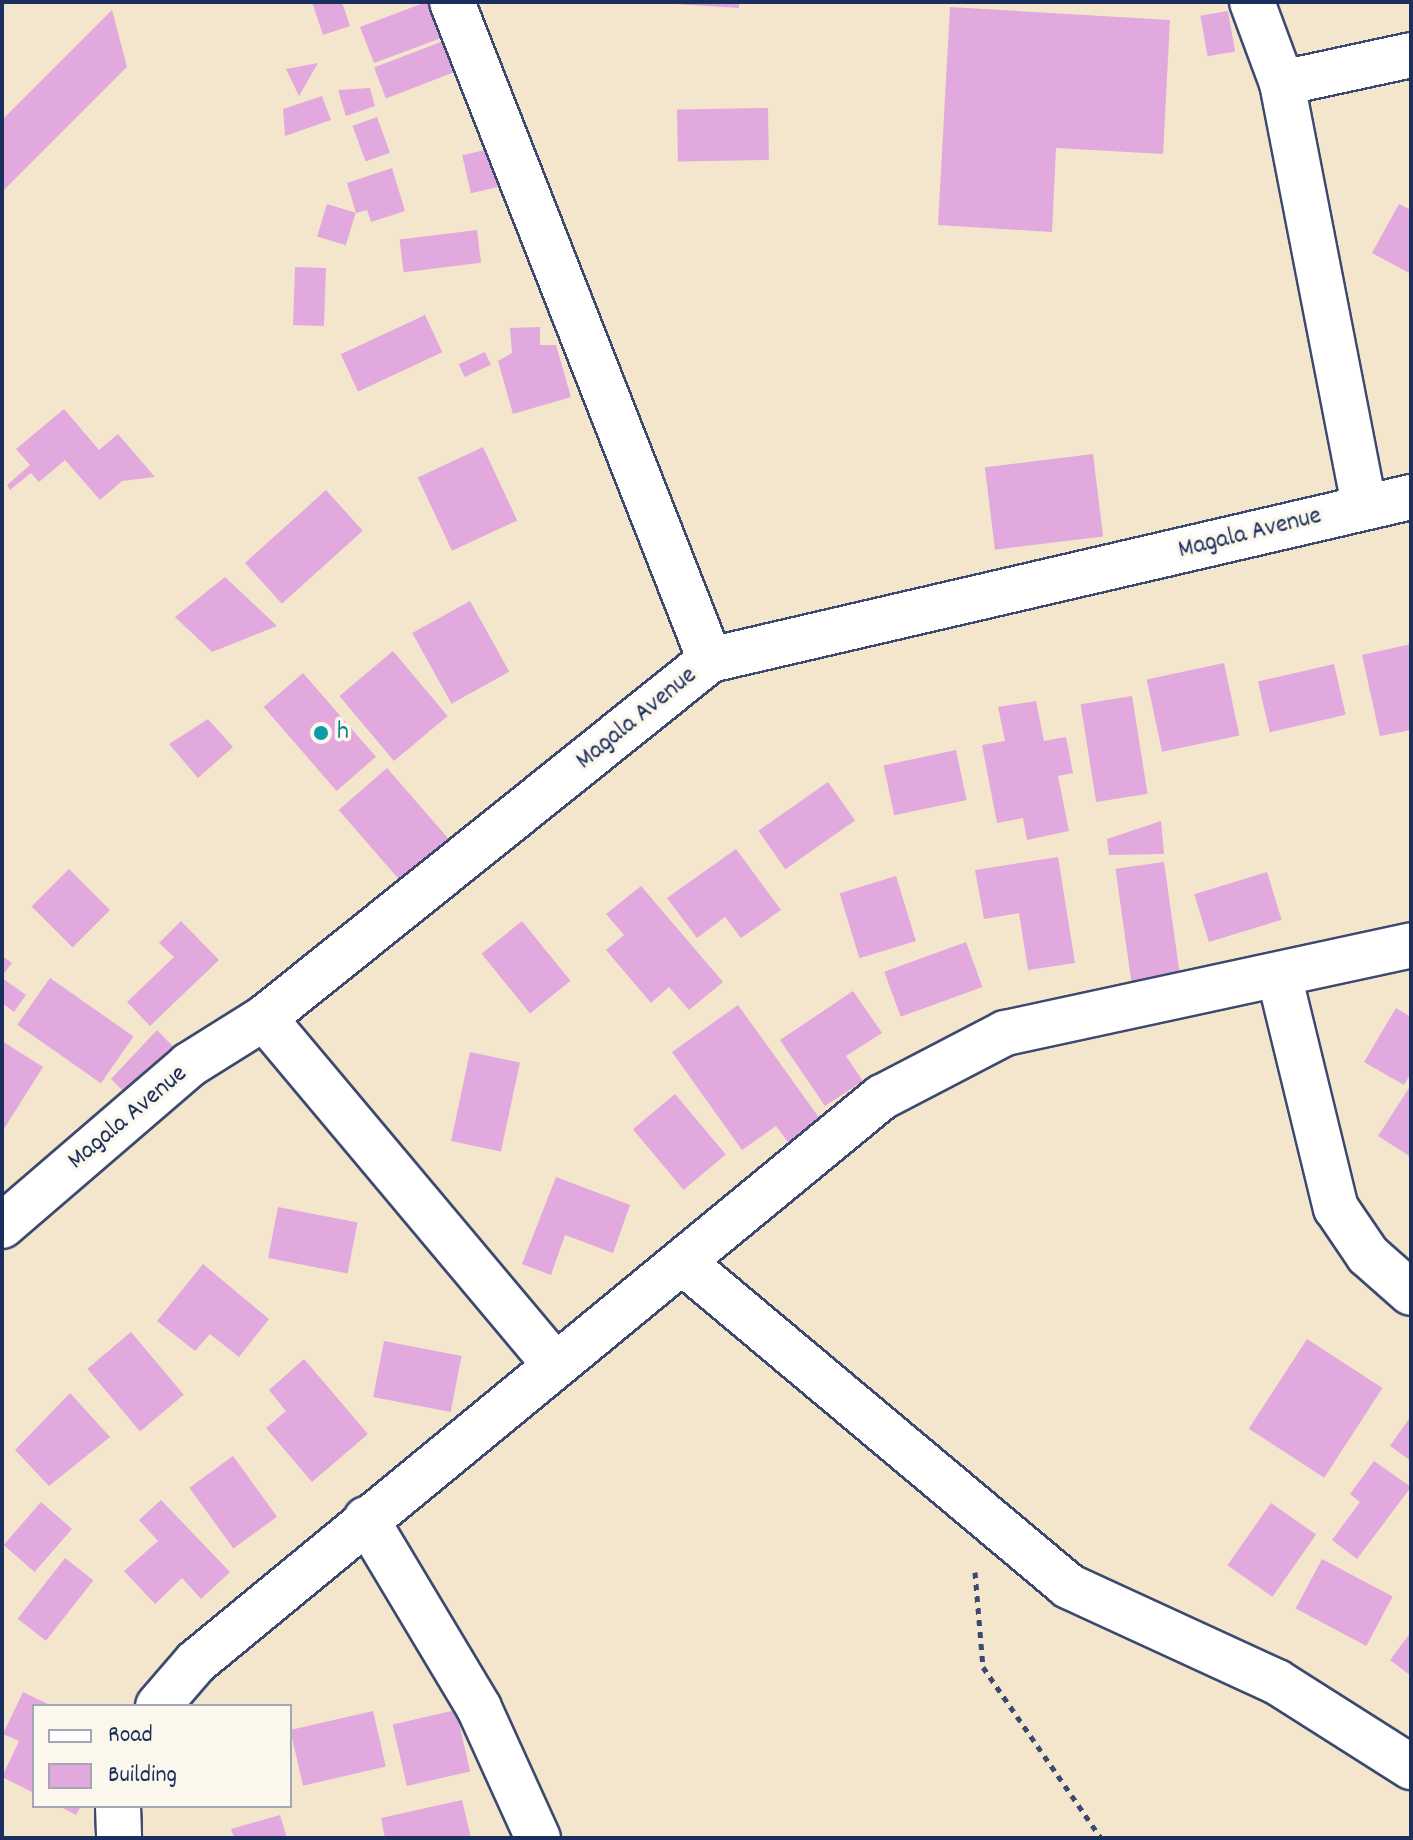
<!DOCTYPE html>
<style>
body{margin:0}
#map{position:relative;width:1413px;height:1840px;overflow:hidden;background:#f4e6cd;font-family:Dekko,sans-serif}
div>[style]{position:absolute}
.building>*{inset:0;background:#e1a9dd;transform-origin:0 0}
.path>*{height:5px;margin-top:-2.5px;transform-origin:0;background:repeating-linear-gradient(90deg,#3c4a6f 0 6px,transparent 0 12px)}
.roads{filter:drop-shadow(2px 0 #3c4a6f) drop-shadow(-2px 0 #3c4a6f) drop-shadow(0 2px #3c4a6f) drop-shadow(0 -2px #3c4a6f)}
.minor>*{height:44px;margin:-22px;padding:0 22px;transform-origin:22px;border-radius:22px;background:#fff}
.dots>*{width:22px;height:22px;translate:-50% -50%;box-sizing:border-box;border:4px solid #fbf7ec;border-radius:50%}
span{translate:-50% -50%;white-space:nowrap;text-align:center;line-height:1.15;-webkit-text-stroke:7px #fbf7ec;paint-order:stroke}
.street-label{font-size:26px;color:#1b2f5e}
.culture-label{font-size:26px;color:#0d838f}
.left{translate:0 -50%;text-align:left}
.frame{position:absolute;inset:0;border:4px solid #1b2f5e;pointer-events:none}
.legend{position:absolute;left:32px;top:1704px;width:260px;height:104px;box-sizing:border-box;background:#fbf7ec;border:2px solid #a1a7b3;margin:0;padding:10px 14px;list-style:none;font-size:24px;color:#1b2f5e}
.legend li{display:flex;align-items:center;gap:16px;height:40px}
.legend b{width:40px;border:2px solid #a1a7b3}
</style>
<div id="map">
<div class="building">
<i style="clip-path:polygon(312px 2px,342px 2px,350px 26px,323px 35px)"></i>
<i style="clip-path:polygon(426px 2px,440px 2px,452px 34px,374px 63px,360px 27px)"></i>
<i style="clip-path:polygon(675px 2px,739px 2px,739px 8px,675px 4px)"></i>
<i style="clip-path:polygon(950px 7px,1170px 20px,1163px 154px,1056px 148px,1052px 232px,938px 225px)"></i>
<i style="clip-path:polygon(112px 10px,127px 67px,2px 192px,2px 120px)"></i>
<i style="left:1228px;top:11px;width:41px;height:28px;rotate:80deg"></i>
<i style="left:459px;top:35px;width:33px;height:91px;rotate:69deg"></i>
<i style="clip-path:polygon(318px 63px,299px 96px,286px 69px)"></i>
<i style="clip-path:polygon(370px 88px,375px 106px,346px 116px,338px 90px)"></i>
<i style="clip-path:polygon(322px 96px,331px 120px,285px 136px,283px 109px)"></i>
<i style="left:768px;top:108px;width:52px;height:91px;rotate:89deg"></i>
<i style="left:377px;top:117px;width:38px;height:26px;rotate:70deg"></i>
<i style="left:507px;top:145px;width:39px;height:46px;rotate:77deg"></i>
<i style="clip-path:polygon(392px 168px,405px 211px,371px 222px,367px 210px,356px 213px,347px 183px)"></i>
<i style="left:327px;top:204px;width:30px;height:34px;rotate:17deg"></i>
<i style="clip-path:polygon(1399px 204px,1411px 210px,1411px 274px,1372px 253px)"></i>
<i style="left:477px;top:230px;width:33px;height:78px;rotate:83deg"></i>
<i style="left:295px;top:267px;width:31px;height:58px;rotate:2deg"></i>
<i style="left:425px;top:315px;width:41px;height:93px;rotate:65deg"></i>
<i style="clip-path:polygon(540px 327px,540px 345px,556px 345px,571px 397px,513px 414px,498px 361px,512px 353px,510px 328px)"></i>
<i style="left:485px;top:352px;width:14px;height:29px;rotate:65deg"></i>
<i style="clip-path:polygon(64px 409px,99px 450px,118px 434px,155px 477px,122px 481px,100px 500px,65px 460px,39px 482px,31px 473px,10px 490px,7px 485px,30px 465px,16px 449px)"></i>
<i style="left:483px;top:447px;width:81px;height:72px;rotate:65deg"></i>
<i style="left:1093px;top:454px;width:83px;height:109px;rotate:83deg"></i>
<i style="left:326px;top:490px;width:55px;height:109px;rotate:48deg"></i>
<i style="clip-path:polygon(225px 577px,277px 626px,212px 652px,175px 617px)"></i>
<i style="left:470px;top:601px;width:81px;height:66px;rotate:61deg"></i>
<i style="clip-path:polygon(1411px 644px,1411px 730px,1380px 736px,1362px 655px)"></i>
<i style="left:393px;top:651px;width:85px;height:70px;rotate:50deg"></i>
<i style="left:1224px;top:663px;width:74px;height:79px;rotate:78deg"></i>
<i style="left:1334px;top:664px;width:52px;height:78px;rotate:77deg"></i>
<i style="left:303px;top:673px;width:111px;height:52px;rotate:49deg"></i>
<i style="left:1132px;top:696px;width:99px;height:52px;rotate:81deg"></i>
<i style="clip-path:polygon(1036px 701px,1044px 741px,1066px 737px,1073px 773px,1058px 776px,1069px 831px,1027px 840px,1023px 818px,997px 823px,982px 745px,1005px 741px,998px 707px)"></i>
<i style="clip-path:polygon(208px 719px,233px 747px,198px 778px,169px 744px)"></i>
<i style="left:956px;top:750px;width:51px;height:74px;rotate:78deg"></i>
<i style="left:387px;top:768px;width:95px;height:64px;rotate:49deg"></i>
<i style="left:828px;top:782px;width:47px;height:85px;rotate:55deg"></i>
<i style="clip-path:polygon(1161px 821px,1164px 854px,1109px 855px,1107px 839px)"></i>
<i style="clip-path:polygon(736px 849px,781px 910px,741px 938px,725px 917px,697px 938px,667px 898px)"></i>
<i style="clip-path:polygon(1058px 857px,1075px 963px,1028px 970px,1019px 913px,984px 919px,975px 870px)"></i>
<i style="left:1164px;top:862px;width:127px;height:49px;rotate:82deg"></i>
<i style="left:69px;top:869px;width:58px;height:53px;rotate:45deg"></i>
<i style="left:1267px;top:872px;width:50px;height:76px;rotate:73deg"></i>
<i style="left:896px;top:876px;width:68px;height:59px;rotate:73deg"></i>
<i style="clip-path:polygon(641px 886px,723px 982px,689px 1010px,669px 987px,651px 1003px,606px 950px,624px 935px,606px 914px)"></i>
<i style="clip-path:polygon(181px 921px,219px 960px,150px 1026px,127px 1002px,174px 957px,159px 943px)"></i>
<i style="left:522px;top:921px;width:77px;height:52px;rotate:51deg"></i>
<i style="left:966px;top:942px;width:48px;height:87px;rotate:70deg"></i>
<i style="clip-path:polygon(2px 956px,12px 963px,2px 976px)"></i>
<i style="clip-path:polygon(2px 978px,26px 995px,14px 1012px,2px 1003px)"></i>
<i style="left:50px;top:978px;width:102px;height:57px;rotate:35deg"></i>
<i style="clip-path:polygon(853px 991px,882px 1033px,846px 1056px,863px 1081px,825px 1106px,780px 1040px)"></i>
<i style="clip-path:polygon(738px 1005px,820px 1119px,788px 1142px,776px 1126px,742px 1150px,672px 1052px)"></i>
<i style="clip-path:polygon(1396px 1008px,1411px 1017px,1411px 1073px,1404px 1085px,1364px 1062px)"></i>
<i style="clip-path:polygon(157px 1030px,187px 1061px,135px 1103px,111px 1079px)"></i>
<i style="clip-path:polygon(2px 1041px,43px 1067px,2px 1132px)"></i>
<i style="left:470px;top:1052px;width:51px;height:91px;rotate:12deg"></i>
<i style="clip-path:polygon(1411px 1085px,1411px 1157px,1378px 1136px)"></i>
<i style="left:675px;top:1094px;width:79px;height:55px;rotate:50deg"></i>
<i style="clip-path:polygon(556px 1177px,630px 1205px,613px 1253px,565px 1235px,551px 1275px,522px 1264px)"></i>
<i style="left:278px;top:1207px;width:81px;height:52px;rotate:11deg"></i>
<i style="clip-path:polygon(203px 1264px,269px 1319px,239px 1357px,210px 1334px,195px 1351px,157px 1321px)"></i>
<i style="left:131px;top:1332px;width:82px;height:57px;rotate:50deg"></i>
<i style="left:1307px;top:1339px;width:90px;height:107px;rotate:33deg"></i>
<i style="left:384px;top:1341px;width:79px;height:57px;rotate:11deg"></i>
<i style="clip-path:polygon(304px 1359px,368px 1434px,312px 1482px,266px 1428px,286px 1411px,269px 1390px)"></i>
<i style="clip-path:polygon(70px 1393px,110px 1437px,49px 1486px,15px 1450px)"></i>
<i style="clip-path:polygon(1411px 1416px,1411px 1461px,1390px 1446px)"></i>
<i style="left:233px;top:1456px;width:75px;height:54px;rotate:54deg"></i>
<i style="clip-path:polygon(1374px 1461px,1411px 1487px,1357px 1559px,1332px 1540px,1360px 1502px,1350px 1494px)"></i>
<i style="clip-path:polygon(161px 1500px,230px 1572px,201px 1599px,182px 1578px,155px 1604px,124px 1571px,158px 1541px,139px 1520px)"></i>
<i style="left:41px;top:1502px;width:41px;height:57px;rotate:41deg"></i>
<i style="left:1271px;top:1503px;width:55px;height:76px;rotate:35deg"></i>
<i style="left:65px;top:1558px;width:36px;height:77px;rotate:38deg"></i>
<i style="left:1322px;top:1559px;width:80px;height:56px;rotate:28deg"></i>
<i style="clip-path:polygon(1411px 1632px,1411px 1676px,1390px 1660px)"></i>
<i style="clip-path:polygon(23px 1692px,52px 1706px,34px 1706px,34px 1793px,2px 1777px,19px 1741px,3px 1734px)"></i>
<i style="left:456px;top:1710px;width:63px;height:65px;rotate:77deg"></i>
<i style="left:373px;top:1711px;width:57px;height:85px;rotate:77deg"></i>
<i style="clip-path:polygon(462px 1800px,471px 1838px,385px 1838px,381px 1818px)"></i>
<i style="clip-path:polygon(59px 1806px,81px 1806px,76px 1815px)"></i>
<i style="clip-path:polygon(280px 1815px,287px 1838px,234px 1838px,231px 1829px)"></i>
</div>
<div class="path">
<i style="left:975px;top:1572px;width:95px;rotate:85.2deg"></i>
<i style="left:983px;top:1667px;width:208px;rotate:55.4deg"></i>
</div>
<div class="roads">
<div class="minor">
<i style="left:452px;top:2px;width:707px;rotate:68.59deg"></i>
<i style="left:1252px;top:2px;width:86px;rotate:69.7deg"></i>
<i style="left:1282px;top:83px;width:430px;rotate:79deg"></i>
<i style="left:1282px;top:83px;width:132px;rotate:-12.2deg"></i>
<i style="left:1279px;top:975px;width:240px;rotate:76.3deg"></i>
<i style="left:1336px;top:1208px;width:57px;rotate:55.8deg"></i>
<i style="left:1368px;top:1255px;width:57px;rotate:41.5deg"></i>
<i style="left:264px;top:1018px;width:451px;rotate:50deg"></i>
<i style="left:2px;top:1226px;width:247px;rotate:-40.7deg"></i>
<i style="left:189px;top:1065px;width:89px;rotate:-32.1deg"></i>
<i style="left:264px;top:1018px;width:572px;rotate:-38.75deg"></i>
<i style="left:710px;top:660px;width:720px;rotate:-13.09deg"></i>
<i style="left:686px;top:1265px;width:499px;rotate:40deg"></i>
<i style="left:1068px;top:1586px;width:230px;rotate:24.7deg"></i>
<i style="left:1277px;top:1682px;width:159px;rotate:32.4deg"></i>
<i style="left:366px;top:1519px;width:220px;rotate:59.1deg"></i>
<i style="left:479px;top:1708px;width:143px;rotate:65.6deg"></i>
<i style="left:158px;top:1706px;width:58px;rotate:-49.2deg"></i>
<i style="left:196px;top:1662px;width:889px;rotate:-39.48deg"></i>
<i style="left:882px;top:1097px;width:139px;rotate:-27.5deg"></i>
<i style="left:1005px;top:1033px;width:415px;rotate:-12.2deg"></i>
<i style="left:118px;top:1806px;width:32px;rotate:88deg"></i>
</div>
</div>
<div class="dots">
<i style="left:321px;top:733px;background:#0f9aa8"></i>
</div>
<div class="street-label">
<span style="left:1250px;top:534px;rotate:-14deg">Magala Avenue</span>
<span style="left:637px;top:719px;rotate:-39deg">Magala Avenue</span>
<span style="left:128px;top:1118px;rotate:-40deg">Magala Avenue</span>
</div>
<div class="culture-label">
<span class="left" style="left:337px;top:733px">h</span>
</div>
<div class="frame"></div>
<ul class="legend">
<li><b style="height:10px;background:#fff"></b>Road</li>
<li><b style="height:22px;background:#e1a9dd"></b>Building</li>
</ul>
</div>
